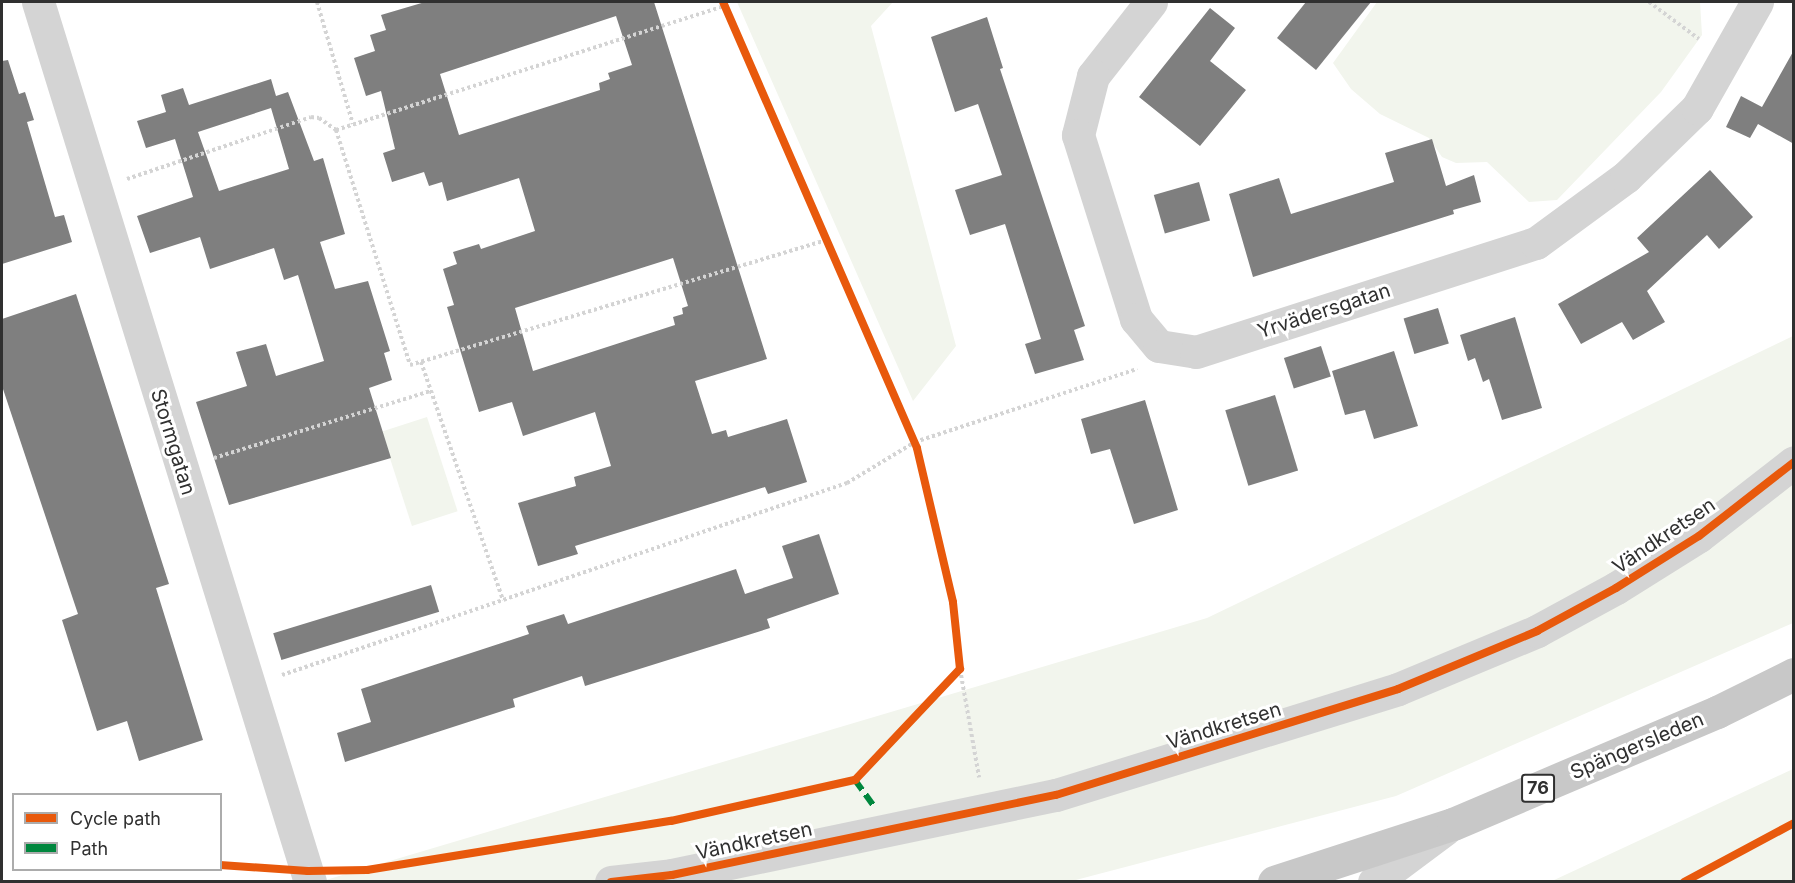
<!DOCTYPE html>
<meta charset="utf-8">
<style>
body{margin:0}
#map{position:relative;width:1795px;height:883px;overflow:hidden;background:#fff;font-family:Inter,sans-serif}
div>[style]{position:absolute}
.green>*{inset:0;background:#f2f5ed;transform-origin:0 0}
.building>*{inset:0;background:#7f7f7f;transform-origin:0 0}
.path>*{height:4px;margin-top:-2px;transform-origin:0;background:repeating-linear-gradient(90deg,#d4d4d4 0 3px,transparent 0 6px)}
.minor>*{height:33px;margin:-16.5px;padding:0 16.5px;transform-origin:16.5px;border-radius:16.5px;background:#d4d4d4}
.major>*{height:33px;margin:-16.5px;padding:0 16.5px;transform-origin:16.5px;border-radius:16.5px;background:#c8c8c8}
.quiet>*{height:6px;margin-top:-3px;transform-origin:0;background:repeating-linear-gradient(90deg,#00873e 0 12px,transparent 0 18px)}
.cycleway>*{height:8px;margin:-4px;padding:0 4px;transform-origin:4px;border-radius:4px;background:#e8590c}
span{translate:-50% -50%;white-space:nowrap;text-align:center;line-height:1.15;-webkit-text-stroke:6px #fff;paint-order:stroke}
.shield-label span{padding:2px 4px;background:#fff;border:2px solid;border-radius:4px;-webkit-text-stroke-width:0}
.shield-label{font-size:18px;color:#303030;font-weight:700}
.street-label{font-size:20px;color:#303030}
.frame{position:absolute;inset:0;border:3px solid #303030;pointer-events:none}
.legend{position:absolute;left:12px;top:793px;width:210px;height:78px;box-sizing:border-box;background:#fff;border:2px solid #acacac;margin:0;padding:8px 10px;list-style:none;font-size:18px;color:#303030}
.legend li{display:flex;align-items:center;gap:12px;height:30px}
.legend b{width:30px;border:2px solid #acacac}
</style>
<div id="map">
<div class="green">
<i style="clip-path:polygon(737px 2px,893px 2px,871px 26px,956px 346px,913px 401px)"></i>
<i style="clip-path:polygon(1377px 2px,1700px 2px,1702px 35px,1661px 92px,1557px 200px,1529px 202px,1487px 162px,1456px 163px,1442px 157px,1429px 138px,1380px 114px,1351px 89px,1333px 63px)"></i>
<i style="clip-path:polygon(1793px 336px,1793px 623px,1396px 796px,1072px 881px,319px 882px,1207px 618px)"></i>
<i style="left:427px;top:417px;width:99px;height:48px;rotate:72deg"></i>
<i style="clip-path:polygon(1793px 769px,1793px 881px,1552px 881px)"></i>
</div>
<div class="building">
<i style="clip-path:polygon(evenodd,425px 2px,654px 2px,767px 359px,695px 381px,712px 434px,726px 430px,728px 437px,787px 419px,807px 482px,768px 494px,765px 487px,627px 530px,575px 546px,578px 554px,538px 566px,518px 503px,576px 486px,574px 477px,611px 466px,595px 412px,523px 436px,512px 402px,479px 412px,447px 307px,454px 305px,443px 269px,457px 264px,453px 252px,479px 244px,481px 249px,535px 231px,519px 178px,447px 201px,442px 182px,429px 186px,424px 172px,392px 182px,383px 153px,395px 149px,381px 91px,366px 96px,354px 58px,375px 51px,370px 35px,386px 30px,381px 15px,425px 2px,616px 16px,632px 65px,608px 73px,610px 79px,599px 83px,600px 90px,459px 135px,440px 74px,616px 16px,425px 2px,673px 258px,688px 306px,682px 308px,683px 314px,673px 317px,675px 325px,533px 371px,515px 308px,673px 258px)"></i>
<i style="clip-path:polygon(1306px 2px,1371px 2px,1316px 70px,1277px 38px)"></i>
<i style="clip-path:polygon(1210px 8px,1235px 28px,1210px 61px,1246px 90px,1200px 146px,1139px 97px)"></i>
<i style="clip-path:polygon(987px 17px,1003px 68px,1000px 69px,1085px 326px,1074px 330px,1084px 360px,1035px 374px,1025px 344px,1041px 339px,1005px 224px,970px 235px,955px 190px,1002px 175px,978px 104px,955px 112px,931px 37px)"></i>
<i style="clip-path:polygon(1794px 50px,1794px 144px,1758px 124px,1750px 138px,1726px 127px,1741px 96px,1762px 107px)"></i>
<i style="clip-path:polygon(8px 60px,19px 94px,25px 92px,34px 120px,27px 122px,55px 217px,64px 215px,72px 242px,2px 264px,2px 61px)"></i>
<i style="clip-path:polygon(evenodd,271px 79px,276px 96px,288px 92px,314px 161px,323px 158px,345px 234px,320px 242px,335px 289px,368px 281px,390px 351px,384px 353px,392px 380px,369px 388px,391px 458px,229px 505px,196px 402px,247px 386px,236px 352px,266px 344px,276px 376px,324px 361px,298px 275px,284px 280px,274px 248px,210px 269px,200px 237px,150px 253px,137px 216px,193px 197px,175px 139px,146px 148px,137px 121px,166px 112px,161px 95px,183px 88px,189px 105px,271px 79px,271px 108px,289px 169px,219px 191px,198px 132px,271px 108px)"></i>
<i style="clip-path:polygon(1432px 139px,1446px 186px,1474px 175px,1481px 202px,1453px 210px,1454px 214px,1253px 277px,1229px 194px,1279px 178px,1291px 214px,1394px 182px,1385px 153px)"></i>
<i style="clip-path:polygon(1710px 170px,1753px 217px,1719px 249px,1707px 235px,1647px 291px,1665px 322px,1633px 340px,1622px 322px,1581px 344px,1558px 304px,1649px 252px,1637px 238px)"></i>
<i style="left:1199px;top:182px;width:40px;height:47px;rotate:74deg"></i>
<i style="clip-path:polygon(76px 294px,169px 584px,156px 588px,203px 740px,139px 761px,127px 721px,97px 731px,62px 620px,78px 614px,2px 386px,2px 319px)"></i>
<i style="left:1438px;top:308px;width:37px;height:36px;rotate:73deg"></i>
<i style="clip-path:polygon(1515px 317px,1542px 408px,1502px 420px,1489px 379px,1483px 382px,1475px 358px,1468px 361px,1460px 335px)"></i>
<i style="left:1321px;top:346px;width:32px;height:39px;rotate:72deg"></i>
<i style="clip-path:polygon(1394px 351px,1418px 426px,1374px 439px,1365px 410px,1345px 415px,1332px 371px)"></i>
<i style="left:1275px;top:395px;width:79px;height:52px;rotate:73deg"></i>
<i style="clip-path:polygon(1145px 400px,1178px 510px,1134px 524px,1110px 449px,1091px 454px,1081px 419px)"></i>
<i style="clip-path:polygon(819px 534px,839px 594px,767px 619px,770px 628px,585px 686px,582px 676px,513px 699px,515px 707px,345px 762px,337px 733px,371px 722px,361px 689px,529px 634px,526px 626px,564px 614px,568px 624px,736px 569px,745px 594px,793px 578px,782px 546px)"></i>
<i style="left:431px;top:585px;width:28px;height:165px;rotate:73deg"></i>
</div>
<div class="path">
<i style="left:317px;top:2px;width:127px;rotate:73.6deg"></i>
<i style="left:1649px;top:2px;width:62px;rotate:36.5deg"></i>
<i style="left:336px;top:130px;width:408px;rotate:-17.7deg"></i>
<i style="left:127px;top:179px;width:194px;rotate:-18.6deg"></i>
<i style="left:311px;top:117px;width:8px;rotate:7deg"></i>
<i style="left:319px;top:118px;width:21px;rotate:35deg"></i>
<i style="left:336px;top:130px;width:246px;rotate:72.5deg"></i>
<i style="left:410px;top:365px;width:435px;rotate:-16.7deg"></i>
<i style="left:421px;top:362px;width:252px;rotate:71deg"></i>
<i style="left:214px;top:458px;width:227px;rotate:-17.2deg"></i>
<i style="left:960px;top:669px;width:110px;rotate:80deg"></i>
<i style="left:282px;top:675px;width:597px;rotate:-18.77deg"></i>
<i style="left:847px;top:483px;width:79px;rotate:-31.1deg"></i>
<i style="left:915px;top:442px;width:234px;rotate:-18.2deg"></i>
</div>
<div class="minor">
<i style="left:38px;top:2px;width:921px;rotate:72.82deg"></i>
<i style="left:1151px;top:2px;width:94px;rotate:128.1deg"></i>
<i style="left:1093px;top:76px;width:61px;rotate:104.3deg"></i>
<i style="left:1078px;top:135px;width:193px;rotate:72.5deg"></i>
<i style="left:1136px;top:319px;width:35px;rotate:50deg"></i>
<i style="left:1159px;top:346px;width:37px;rotate:9deg"></i>
<i style="left:1196px;top:352px;width:357px;rotate:-17.8deg"></i>
<i style="left:1536px;top:243px;width:112px;rotate:-36.3deg"></i>
<i style="left:1626px;top:177px;width:99px;rotate:-44.2deg"></i>
<i style="left:1697px;top:108px;width:122px;rotate:-60.5deg"></i>
<i style="left:611px;top:882px;width:61px;rotate:-6.5deg"></i>
<i style="left:672px;top:875px;width:392px;rotate:-11.8deg"></i>
<i style="left:1056px;top:795px;width:358px;rotate:-17.2deg"></i>
<i style="left:1398px;top:689px;width:151px;rotate:-22.6deg"></i>
<i style="left:1537px;top:631px;width:90px;rotate:-28.6deg"></i>
<i style="left:1616px;top:588px;width:98px;rotate:-32.1deg"></i>
<i style="left:1699px;top:536px;width:120px;rotate:-37.9deg"></i>
<i style="left:1374px;top:882px;width:89px;rotate:-36.7deg"></i>
</div>
<div class="major">
<i style="left:1274px;top:882px;width:188px;rotate:-18deg"></i>
<i style="left:1453px;top:824px;width:287px;rotate:-23deg"></i>
<i style="left:1717px;top:712px;width:86px;rotate:-26.3deg"></i>
</div>
<div class="quiet">
<i style="left:855px;top:780px;width:32px;rotate:54deg"></i>
</div>
<div class="cycleway">
<i style="left:220px;top:865px;width:88px;rotate:3.9deg"></i>
<i style="left:308px;top:871px;width:59px;rotate:-1deg"></i>
<i style="left:367px;top:870px;width:308px;rotate:-9.2deg"></i>
<i style="left:671px;top:821px;width:189px;rotate:-12.6deg"></i>
<i style="left:855px;top:780px;width:153px;rotate:-46.6deg"></i>
<i style="left:960px;top:669px;width:67px;rotate:-96deg"></i>
<i style="left:953px;top:602px;width:158px;rotate:-103.2deg"></i>
<i style="left:917px;top:448px;width:486px;rotate:-113.5deg"></i>
<i style="left:611px;top:882px;width:61px;rotate:-6.5deg"></i>
<i style="left:672px;top:875px;width:392px;rotate:-11.8deg"></i>
<i style="left:1056px;top:795px;width:358px;rotate:-17.2deg"></i>
<i style="left:1398px;top:689px;width:151px;rotate:-22.6deg"></i>
<i style="left:1537px;top:631px;width:90px;rotate:-28.6deg"></i>
<i style="left:1616px;top:588px;width:98px;rotate:-32.1deg"></i>
<i style="left:1699px;top:536px;width:120px;rotate:-37.9deg"></i>
<i style="left:1684px;top:882px;width:125px;rotate:-28.2deg"></i>
</div>
<div class="shield-label">
<span style="left:1538px;top:788px">76</span>
</div>
<div class="street-label">
<span style="left:1324px;top:311px;rotate:-18deg">Yrvädersgatan</span>
<span style="left:173px;top:442px;rotate:73deg">Stormgatan</span>
<span style="left:1664px;top:536px;rotate:-34deg">Vändkretsen</span>
<span style="left:1224px;top:726px;rotate:-17deg">Vändkretsen</span>
<span style="left:1637px;top:746px;rotate:-23deg">Spängersleden</span>
<span style="left:754px;top:841px;rotate:-12deg">Vändkretsen</span>
</div>
<div class="frame"></div>
<ul class="legend">
<li><b style="height:8px;background:#e8590c"></b>Cycle path</li>
<li><b style="height:8px;background:#00873e"></b>Path</li>
</ul>
</div>
